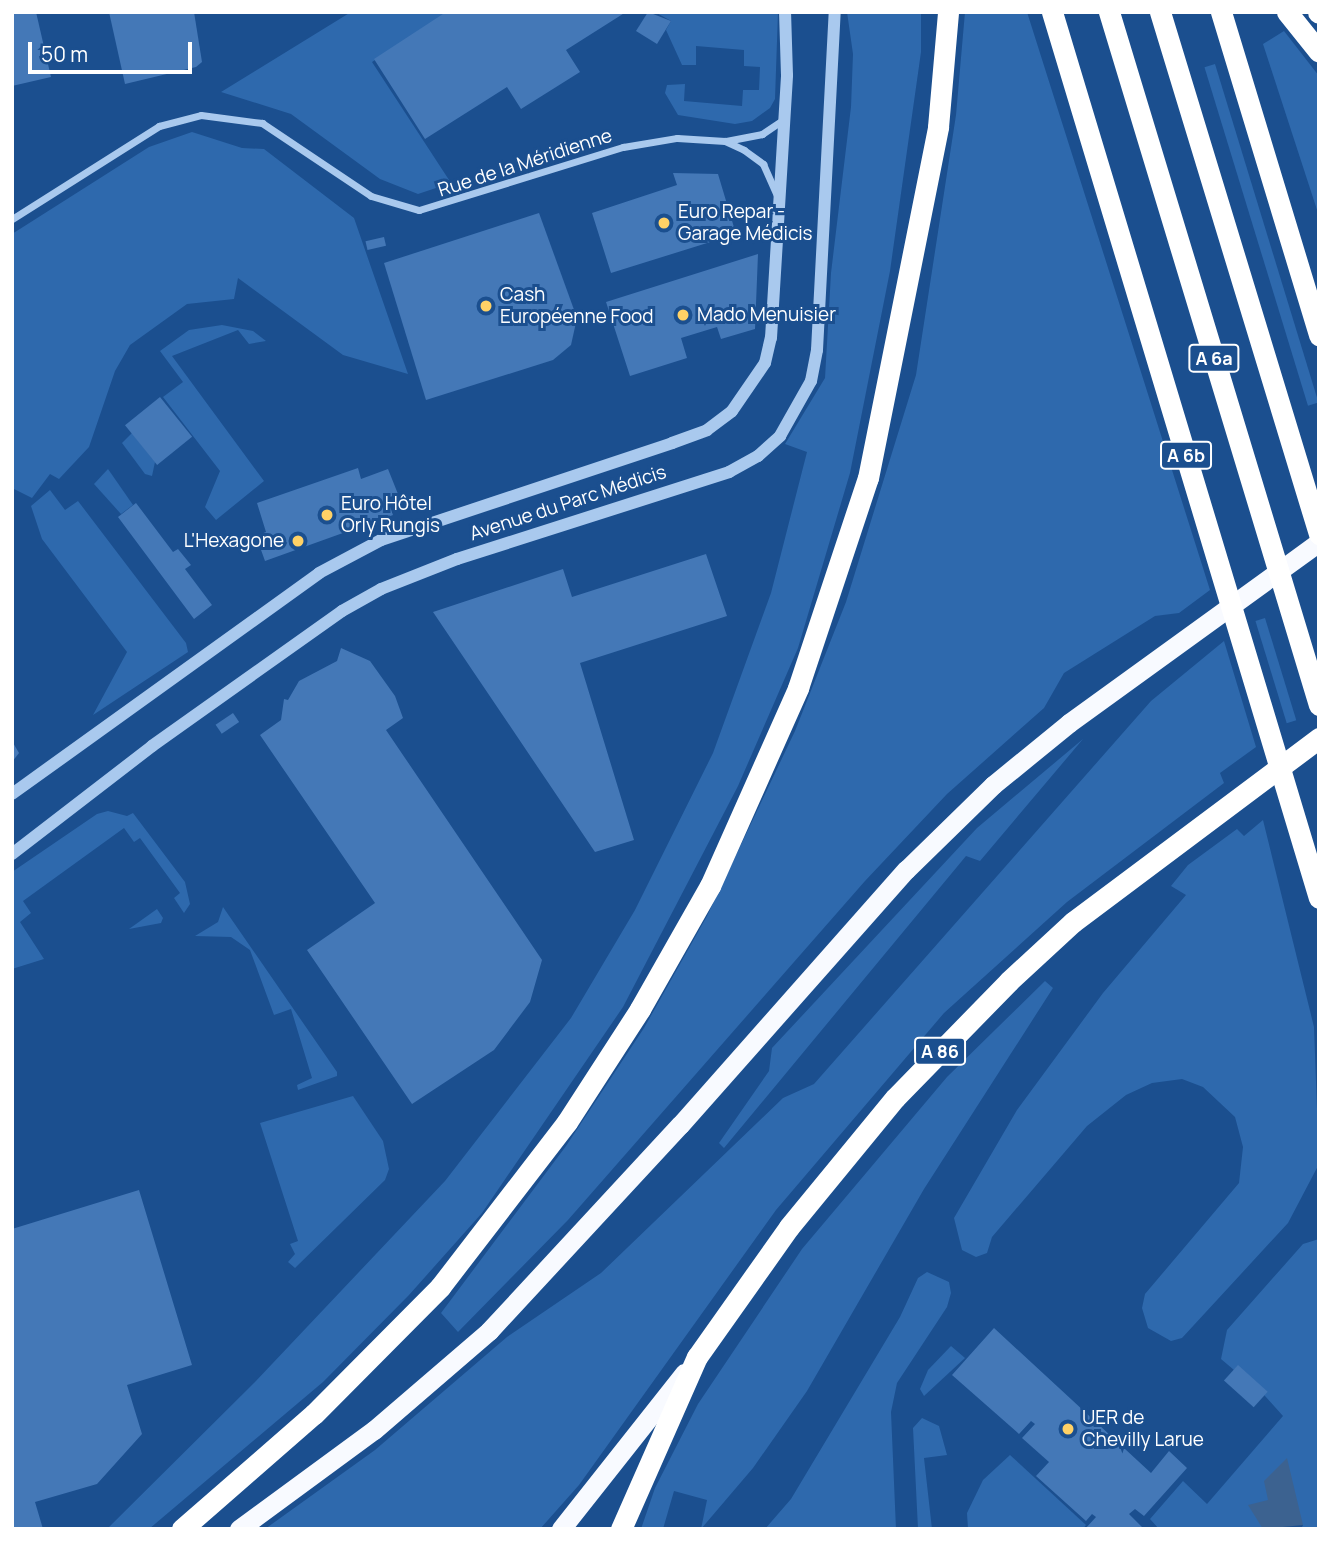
<!DOCTYPE html>
<meta charset="utf-8">
<style>
body{margin:0}
#map{position:relative;width:1331px;height:1541px;overflow:hidden;background:#1b4f8f;font-family:Manrope,sans-serif}
div>[style]{position:absolute}
.green>*{inset:0;background:#2e69ad;transform-origin:0 0}
.water>*{inset:0;background:#3c6290}
.building>*{inset:0;background:#4478b7;transform-origin:0 0}
.minor>*{height:7px;margin:-3.5px;padding:0 3.5px;transform-origin:3.5px;border-radius:3.5px;background:#a9c9ee}
.tertiary>*{height:12px;margin:-6px;padding:0 6px;transform-origin:6px;border-radius:6px;background:#a9c9ee}
.trunk>*{height:19px;margin:-9.5px;padding:0 9.5px;transform-origin:9.5px;border-radius:9.5px;background:#f8faff}
.motorway>*{height:21px;margin:-10.5px;padding:0 10.5px;transform-origin:10.5px;border-radius:10.5px;background:#fff}
.dots>*{width:19px;height:19px;translate:-50% -50%;box-sizing:border-box;border:4px solid #1b4f8f;border-radius:50%}
span{translate:-50% -50%;white-space:nowrap;text-align:center;line-height:1.15;-webkit-text-stroke:6px #1b4f8f;paint-order:stroke}
.shield-label span{padding:2px 5px;background:#1b4f8f;border:2px solid;border-radius:5px;-webkit-text-stroke-width:0}
.shield-label{font-size:18px;color:#fff;font-weight:700}
.street-label{font-size:19px;color:#fff}
.poi-label{font-size:19px;color:#fff}
.left{translate:0 -50%;text-align:left}
.right{translate:-100% -50%;text-align:right}
.frame{position:absolute;inset:0;border:14px solid #fff;pointer-events:none}
.scale{position:absolute;left:28px;top:42px;width:164px;height:32px;box-sizing:border-box;border:4px solid #fff;border-top:0;padding-left:9px;font-size:21px;line-height:24px;white-space:nowrap;color:#fff;-webkit-text-stroke:5px #1b4f8f;paint-order:stroke}
</style>
<div id="map">
<div class="green">
<i style="clip-path:polygon(351px 12px,448px 12px,372px 62px,451px 183px,418px 194px,380px 179px,291px 114px,221px 92px)"></i>
<i style="clip-path:polygon(655px 12px,778px 12px,775px 99px,770px 108px,752px 121px,735px 124px,678px 115px,665px 93px,667px 85px,685px 84px,684px 101px,742px 106px,743px 90px,759px 90px,760px 67px,744px 66px,744px 50px,696px 46px,696px 65px,682px 65px,666px 30px,671px 21px)"></i>
<i style="clip-path:polygon(847px 12px,921px 12px,921px 52px,890px 271px,850px 473px,798px 648px,738px 786px,623px 1007px,482px 1213px,409px 1295px,323px 1382px,149px 1529px,107px 1529px,255px 1382px,445px 1181px,571px 1018px,635px 910px,713px 753px,771px 593px,807px 452px,785px 444px,825px 378px,831px 273px,851px 107px,853px 54px)"></i>
<i style="clip-path:polygon(965px 12px,1027px 12px,1210px 590px,1179px 613px,1155px 616px,1064px 673px,1044px 708px,947px 794px,865px 881px,568px 1220px,458px 1332px,441px 1313px,566px 1146px,644px 1028px,707px 916px,795px 731px,846px 602px,916px 375px,956px 115px)"></i>
<i style="clip-path:polygon(1284px 31px,1319px 76px,1319px 216px,1263px 44px)"></i>
<i style="left:1215px;top:64px;width:354px;height:11px;rotate:73deg"></i>
<i style="clip-path:polygon(192px 132px,242px 148px,264px 149px,354px 218px,408px 374px,343px 355px,238px 278px,234px 299px,187px 304px,130px 345px,115px 371px,89px 447px,59px 479px,50px 474px,32px 498px,12px 488px,12px 234px,149px 147px)"></i>
<i style="clip-path:polygon(222px 325px,253px 331px,266px 341px,249px 344px,238px 330px,172px 356px,264px 481px,216px 520px,205px 507px,220px 471px,163px 397px,183px 382px,160px 351px,189px 330px)"></i>
<i style="clip-path:polygon(132px 433px,155px 462px,152px 476px,145px 474px,122px 443px)"></i>
<i style="clip-path:polygon(108px 469px,133px 505px,121px 514px,94px 484px)"></i>
<i style="clip-path:polygon(50px 490px,65px 510px,78px 501px,186px 643px,188px 652px,93px 715px,127px 652px,42px 539px,31px 506px)"></i>
<i style="left:1265px;top:618px;width:107px;height:10px;rotate:73deg"></i>
<i style="clip-path:polygon(1224px 641px,1256px 747px,1220px 773px,1224px 783px,1067px 902px,944px 1013px,776px 1210px,579px 1485px,540px 1529px,265px 1529px,375px 1450px,507px 1337px,601px 1273px,783px 1098px,814px 1084px,1151px 701px)"></i>
<i style="clip-path:polygon(1083px 739px,980px 861px,966px 856px,724px 1148px,719px 1143px,769px 1071px,772px 1048px,977px 828px)"></i>
<i style="clip-path:polygon(108px 811px,127px 816px,133px 813px,185px 882px,190px 904px,184px 913px,174px 898px,180px 893px,140px 838px,134px 842px,124px 828px,23px 901px,31px 913px,20px 922px,44px 959px,12px 969px,12px 872px,97px 814px)"></i>
<i style="clip-path:polygon(1263px 820px,1314px 1027px,1319px 1164px,1288px 1223px,1182px 1338px,1171px 1341px,1148px 1328px,1142px 1308px,1145px 1294px,1239px 1183px,1243px 1147px,1235px 1117px,1203px 1087px,1182px 1079px,1152px 1083px,1126px 1095px,1087px 1126px,992px 1237px,987px 1253px,976px 1257px,962px 1250px,954px 1218px,1017px 1110px,1103px 993px,1186px 895px,1171px 886px,1188px 865px,1237px 829px,1244px 836px)"></i>
<i style="clip-path:polygon(223px 907px,337px 1072px,337px 1076px,298px 1090px,297px 1085px,312px 1078px,291px 1009px,274px 1015px,250px 950px,231px 937px,195px 936px,218px 922px)"></i>
<i style="clip-path:polygon(157px 909px,163px 918px,161px 923px,129px 929px)"></i>
<i style="clip-path:polygon(1045px 981px,1053px 988px,924px 1189px,807px 1391px,753px 1468px,701px 1529px,707px 1500px,674px 1491px,663px 1529px,641px 1529px,655px 1488px,698px 1404px,802px 1249px,947px 1077px)"></i>
<i style="clip-path:polygon(353px 1096px,383px 1141px,389px 1169px,385px 1180px,295px 1268px,288px 1262px,295px 1254px,290px 1244px,298px 1241px,260px 1123px)"></i>
<i style="clip-path:polygon(1319px 1239px,1319px 1529px,1301px 1529px,1303px 1525px,1268px 1500px,1263px 1529px,1159px 1529px,1150px 1519px,1183px 1481px,1207px 1504px,1283px 1416px,1238px 1366px,1234px 1370px,1221px 1359px,1227px 1330px,1303px 1244px)"></i>
<i style="clip-path:polygon(927px 1272px,949px 1282px,951px 1293px,947px 1307px,897px 1383px,891px 1412px,896px 1529px,765px 1529px,791px 1499px,900px 1317px,918px 1278px)"></i>
<i style="clip-path:polygon(951px 1346px,965px 1358px,924px 1396px,920px 1389px,928px 1370px)"></i>
<i style="clip-path:polygon(922px 1418px,939px 1426px,947px 1455px,924px 1458px,932px 1529px,918px 1529px,913px 1428px)"></i>
<i style="clip-path:polygon(1010px 1455px,1086px 1525px,1083px 1529px,968px 1529px,967px 1513px,983px 1480px)"></i>
</div>
<div class="water">
<i style="clip-path:polygon(1287px 1458px,1303px 1525px,1263px 1529px,1248px 1505px,1268px 1500px,1264px 1481px)"></i>
</div>
<div class="building">
<i style="clip-path:polygon(12px 12px,36px 12px,51px 77px,12px 86px)"></i>
<i style="clip-path:polygon(109px 12px,194px 12px,202px 62px,196px 67px,125px 84px)"></i>
<i style="clip-path:polygon(446px 12px,626px 12px,566px 50px,580px 72px,521px 109px,507px 87px,425px 139px,374px 59px)"></i>
<i style="clip-path:polygon(648px 12px,671px 21px,657px 44px,636px 31px)"></i>
<i style="clip-path:polygon(673px 173px,718px 174px,736px 234px,611px 273px,592px 213px,677px 185px)"></i>
<i style="clip-path:polygon(539px 213px,577px 318px,571px 345px,553px 360px,426px 400px,384px 263px)"></i>
<i style="left:384px;top:237px;width:9px;height:19px;rotate:77deg"></i>
<i style="clip-path:polygon(758px 254px,755px 329px,721px 339px,717px 327px,681px 338px,687px 358px,630px 376px,606px 302px)"></i>
<i style="left:160px;top:397px;width:51px;height:45px;rotate:51deg"></i>
<i style="clip-path:polygon(358px 468px,361px 479px,388px 469px,398px 494px,387px 498px,393px 515px,265px 561px,256px 536px,266px 532px,257px 503px)"></i>
<i style="clip-path:polygon(136px 503px,173px 552px,178px 549px,191px 565px,185px 569px,212px 605px,194px 619px,118px 517px)"></i>
<i style="clip-path:polygon(706px 554px,727px 616px,580px 663px,634px 840px,595px 852px,433px 612px,563px 569px,572px 597px)"></i>
<i style="clip-path:polygon(341px 648px,370px 661px,395px 696px,403px 718px,386px 730px,542px 960px,530px 1002px,494px 1050px,412px 1104px,307px 950px,375px 903px,260px 735px,281px 720px,284px 699px,288px 700px,299px 681px,337px 661px)"></i>
<i style="left:233px;top:713px;width:11px;height:21px;rotate:56deg"></i>
<i style="clip-path:polygon(12px 741px,19px 753px,12px 762px)"></i>
<i style="clip-path:polygon(139px 1190px,192px 1365px,127px 1385px,142px 1434px,97px 1484px,35px 1502px,43px 1529px,12px 1529px,12px 1229px)"></i>
<i style="clip-path:polygon(994px 1328px,1151px 1473px,1169px 1451px,1187px 1468px,1144px 1516px,1135px 1509px,1129px 1514px,1144px 1529px,1085px 1529px,1096px 1517px,1092px 1514px,1086px 1521px,1036px 1476px,1049px 1462px,1022px 1438px,1035px 1424px,1031px 1421px,1019px 1434px,952px 1375px)"></i>
<i style="left:1238px;top:1365px;width:40px;height:21px;rotate:42deg"></i>
</div>
<div class="minor">
<i style="left:726px;top:141px;width:37px;rotate:-11deg"></i>
<i style="left:762px;top:134px;width:27px;rotate:-34deg"></i>
<i style="left:12px;top:219px;width:174px;rotate:-32.3deg"></i>
<i style="left:159px;top:126px;width:43px;rotate:-14.7deg"></i>
<i style="left:201px;top:115px;width:62px;rotate:7.5deg"></i>
<i style="left:262px;top:123px;width:131px;rotate:33.8deg"></i>
<i style="left:371px;top:196px;width:50px;rotate:16.3deg"></i>
<i style="left:419px;top:210px;width:214px;rotate:-17.2deg"></i>
<i style="left:623px;top:147px;width:55px;rotate:-9.5deg"></i>
<i style="left:677px;top:138px;width:48px;rotate:3.6deg"></i>
<i style="left:725px;top:141px;width:21px;rotate:25deg"></i>
<i style="left:744px;top:150px;width:24px;rotate:36deg"></i>
<i style="left:763px;top:164px;width:35px;rotate:66deg"></i>
</div>
<div class="tertiary">
<i style="left:12px;top:794px;width:378px;rotate:-35.7deg"></i>
<i style="left:319px;top:573px;width:70px;rotate:-28deg"></i>
<i style="left:381px;top:540px;width:307px;rotate:-18.4deg"></i>
<i style="left:672px;top:443px;width:37px;rotate:-20deg"></i>
<i style="left:707px;top:430px;width:31px;rotate:-37deg"></i>
<i style="left:732px;top:411px;width:58px;rotate:-55.5deg"></i>
<i style="left:765px;top:363px;width:26px;rotate:-77deg"></i>
<i style="left:771px;top:338px;width:263px;rotate:-86.5deg"></i>
<i style="left:787px;top:75px;width:63px;rotate:-91.8deg"></i>
<i style="left:12px;top:854px;width:177px;rotate:-37.6deg"></i>
<i style="left:152px;top:746px;width:233px;rotate:-35.4deg"></i>
<i style="left:342px;top:611px;width:45px;rotate:-29.4deg"></i>
<i style="left:381px;top:589px;width:82px;rotate:-21.5deg"></i>
<i style="left:457px;top:559px;width:286px;rotate:-17.7deg"></i>
<i style="left:729px;top:472px;width:33px;rotate:-29deg"></i>
<i style="left:758px;top:456px;width:30px;rotate:-42deg"></i>
<i style="left:780px;top:436px;width:63px;rotate:-60.6deg"></i>
<i style="left:811px;top:381px;width:32px;rotate:-79deg"></i>
<i style="left:817px;top:350px;width:338px;rotate:-87deg"></i>
</div>
<div class="trunk">
<i style="left:239px;top:1529px;width:167px;rotate:-36.3deg"></i>
<i style="left:374px;top:1430px;width:152px;rotate:-40.7deg"></i>
<i style="left:489px;top:1331px;width:281px;rotate:-47.2deg"></i>
<i style="left:680px;top:1125px;width:341px;rotate:-48.5deg"></i>
<i style="left:906px;top:870px;width:122px;rotate:-44.3deg"></i>
<i style="left:993px;top:785px;width:98px;rotate:-39.2deg"></i>
<i style="left:1069px;top:723px;width:309px;rotate:-35.9deg"></i>
<i style="left:561px;top:1529px;width:199px;rotate:-51.7deg"></i>
</div>
<div class="motorway">
<i style="left:1052px;top:12px;width:925px;rotate:73.23deg"></i>
<i style="left:1109px;top:12px;width:724px;rotate:73.14deg"></i>
<i style="left:1160px;top:12px;width:546px;rotate:73.06deg"></i>
<i style="left:1221px;top:12px;width:338px;rotate:73.1deg"></i>
<i style="left:1287px;top:12px;width:51px;rotate:51.3deg"></i>
<i style="left:1318px;top:12px;width:1px;rotate:45deg"></i>
<i style="left:182px;top:1529px;width:175px;rotate:-41.1deg"></i>
<i style="left:314px;top:1414px;width:179px;rotate:-45.2deg"></i>
<i style="left:440px;top:1287px;width:208px;rotate:-52.4deg"></i>
<i style="left:567px;top:1122px;width:135px;rotate:-57.1deg"></i>
<i style="left:640px;top:1009px;width:142px;rotate:-60.4deg"></i>
<i style="left:710px;top:886px;width:217px;rotate:-66deg"></i>
<i style="left:798px;top:688px;width:221px;rotate:-71.6deg"></i>
<i style="left:868px;top:478px;width:358px;rotate:-78.7deg"></i>
<i style="left:938px;top:127px;width:115px;rotate:-85deg"></i>
<i style="left:621px;top:1529px;width:188px;rotate:-66.2deg"></i>
<i style="left:697px;top:1357px;width:159px;rotate:-54.7deg"></i>
<i style="left:789px;top:1227px;width:167px;rotate:-50.6deg"></i>
<i style="left:895px;top:1098px;width:163px;rotate:-45.7deg"></i>
<i style="left:1009px;top:981px;width:87px;rotate:-42.7deg"></i>
<i style="left:1073px;top:922px;width:307px;rotate:-36.8deg"></i>
</div>
<div class="dots">
<i style="left:664px;top:223px;background:#ffd166"></i>
<i style="left:486px;top:306px;background:#ffd166"></i>
<i style="left:683px;top:315px;background:#ffd166"></i>
<i style="left:327px;top:515px;background:#ffd166"></i>
<i style="left:298px;top:541px;background:#ffd166"></i>
<i style="left:1068px;top:1429px;background:#ffd166"></i>
</div>
<div class="shield-label">
<span style="left:1214px;top:358px">A 6a</span>
<span style="left:1186px;top:455px">A 6b</span>
<span style="left:940px;top:1051px">A 86</span>
</div>
<div class="street-label">
<span style="left:525px;top:163px;rotate:-18deg">Rue de la Méridienne</span>
<span style="left:568px;top:503px;rotate:-18deg">Avenue du Parc Médicis</span>
</div>
<div class="poi-label">
<span class="left" style="left:678px;top:223px">Euro Repar -<br>Garage Médicis</span>
<span class="left" style="left:500px;top:306px">Cash<br>Européenne Food</span>
<span class="left" style="left:697px;top:315px">Mado Menuisier</span>
<span class="left" style="left:341px;top:515px">Euro Hôtel<br>Orly Rungis</span>
<span class="right" style="left:284px;top:541px">L'Hexagone</span>
<span class="left" style="left:1082px;top:1429px">UER de<br>Chevilly Larue</span>
</div>
<div class="frame"></div>
<div class="scale">50 m</div>
</div>
